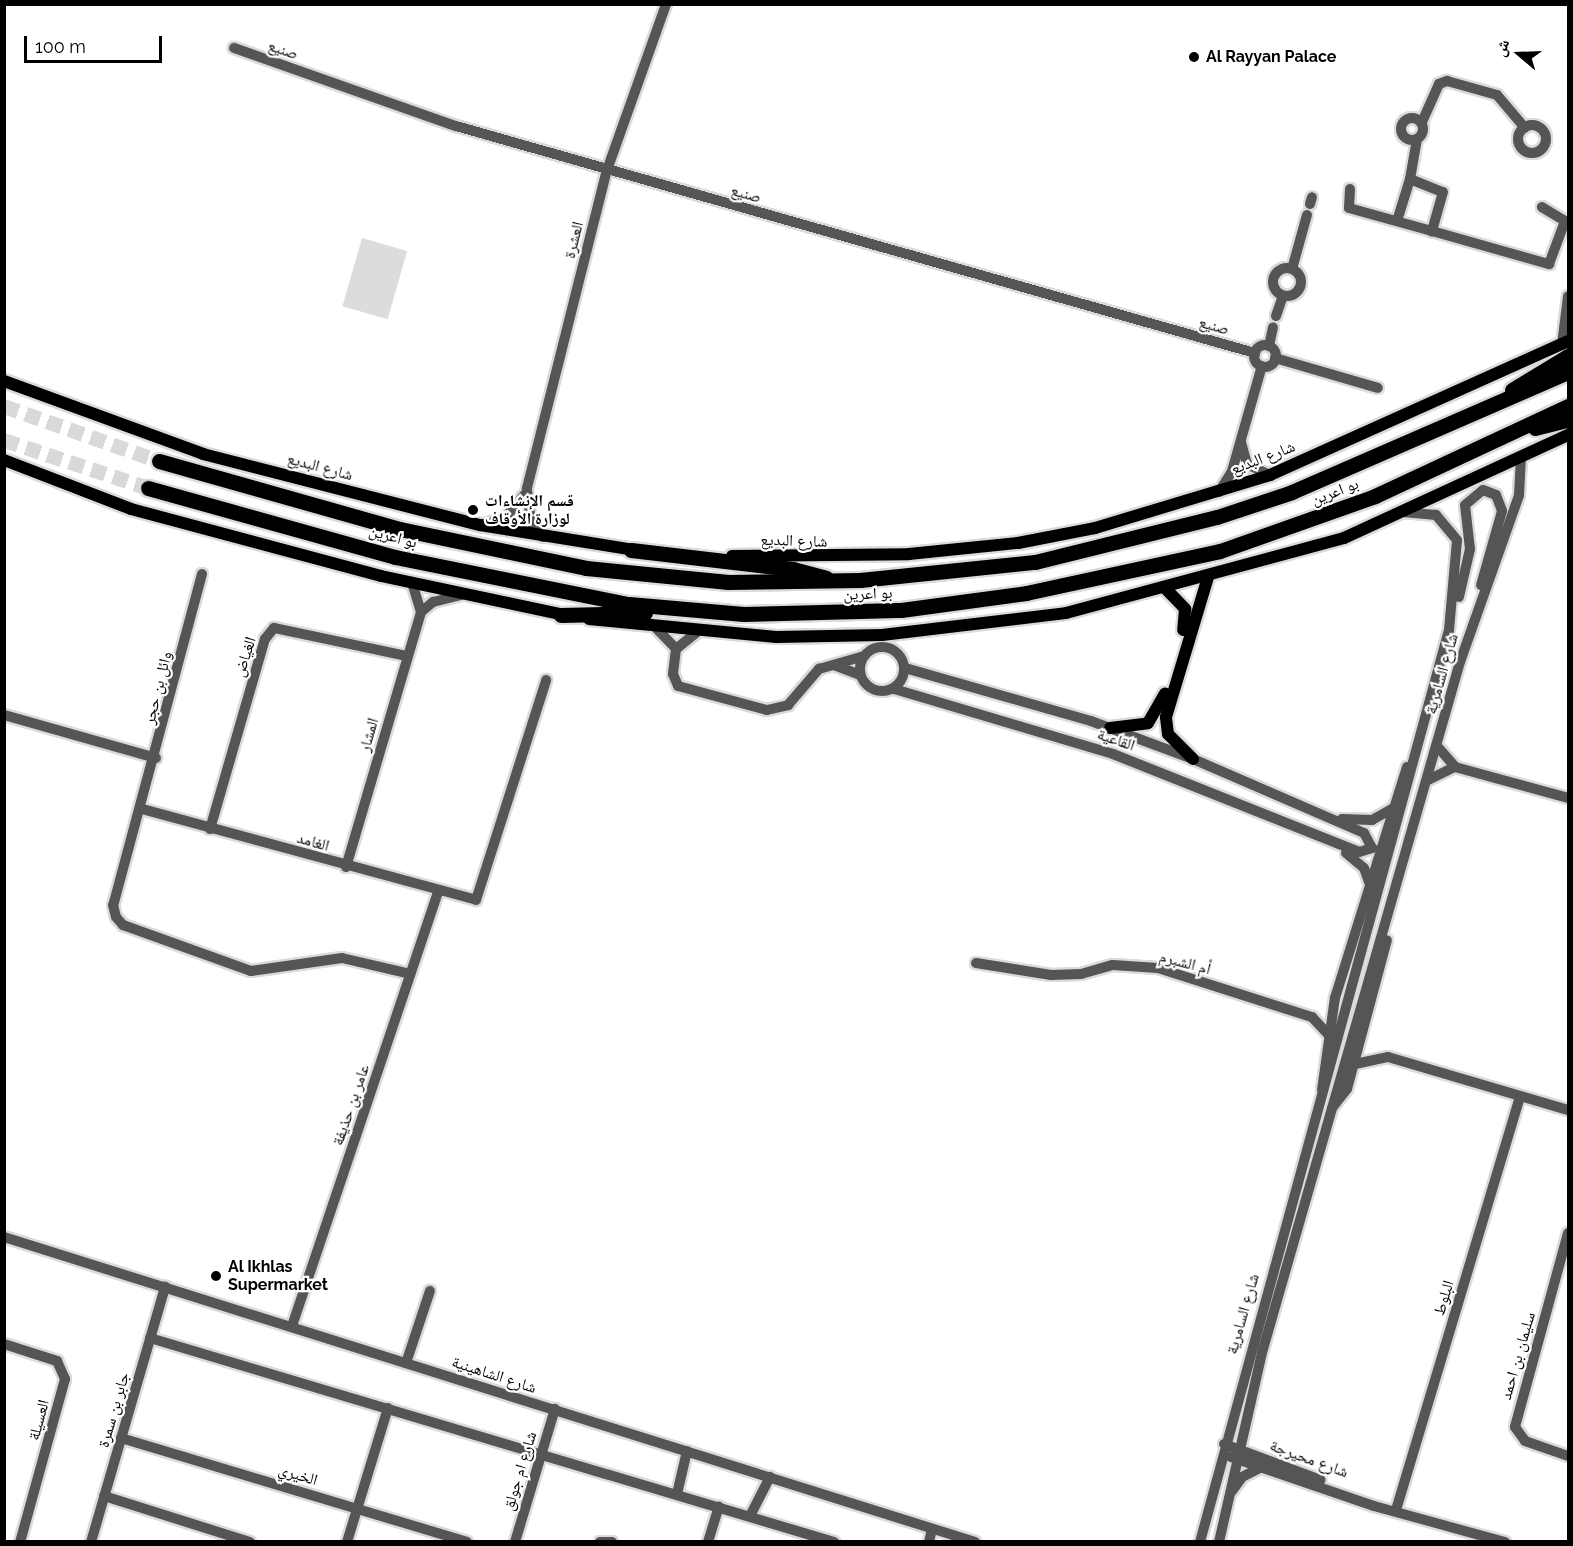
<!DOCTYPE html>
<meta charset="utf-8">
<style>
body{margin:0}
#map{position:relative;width:1573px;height:1546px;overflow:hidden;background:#fff;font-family:Raleway,"Noto Naskh Arabic",sans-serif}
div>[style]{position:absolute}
.green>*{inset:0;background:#dcdcdc;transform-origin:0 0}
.highway-tunnel>*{height:15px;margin-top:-7.5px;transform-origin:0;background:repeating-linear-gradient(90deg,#d9d9d9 0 15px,transparent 0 23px)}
.roads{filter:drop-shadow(2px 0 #dbdbdb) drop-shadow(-2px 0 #dbdbdb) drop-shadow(0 2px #dbdbdb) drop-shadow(0 -2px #dbdbdb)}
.minor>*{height:10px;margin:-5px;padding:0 5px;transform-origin:5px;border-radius:5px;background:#555}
.minor>.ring{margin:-5px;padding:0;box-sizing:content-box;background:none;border:10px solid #555;border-radius:50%}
.major>*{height:12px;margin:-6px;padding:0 6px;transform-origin:6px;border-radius:6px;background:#000}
.highway>*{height:15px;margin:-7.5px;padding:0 7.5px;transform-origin:7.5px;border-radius:7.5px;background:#000}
.dots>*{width:16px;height:16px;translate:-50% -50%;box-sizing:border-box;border:3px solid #fff;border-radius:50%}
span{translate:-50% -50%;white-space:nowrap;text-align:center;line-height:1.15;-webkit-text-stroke:4.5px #fff;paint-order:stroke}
.street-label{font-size:16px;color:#000}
.poi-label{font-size:16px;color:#000;font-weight:700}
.left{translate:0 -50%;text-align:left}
.frame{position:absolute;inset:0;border:6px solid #000;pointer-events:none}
.north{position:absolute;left:1489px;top:24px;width:60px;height:60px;-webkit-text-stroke:4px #fff;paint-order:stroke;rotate:289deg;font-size:16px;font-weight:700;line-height:24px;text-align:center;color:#000}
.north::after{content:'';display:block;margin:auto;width:21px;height:27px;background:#000;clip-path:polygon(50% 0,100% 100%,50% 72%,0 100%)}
.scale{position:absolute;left:24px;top:36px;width:138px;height:27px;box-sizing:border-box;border:3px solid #000;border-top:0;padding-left:8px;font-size:18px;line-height:21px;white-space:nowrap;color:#000;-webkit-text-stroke:4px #fff;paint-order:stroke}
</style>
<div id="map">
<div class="green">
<i style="left:362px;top:238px;width:47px;height:71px;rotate:16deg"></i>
</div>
<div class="highway-tunnel">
<i style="left:4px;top:406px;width:164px;rotate:19.5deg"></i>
<i style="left:4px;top:440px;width:152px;rotate:18.4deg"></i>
</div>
<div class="roads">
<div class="minor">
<i style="left:234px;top:48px;width:235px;rotate:19.4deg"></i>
<i style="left:456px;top:126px;width:831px;rotate:15.86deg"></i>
<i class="ring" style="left:1401px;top:118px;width:12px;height:12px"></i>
<i style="left:1422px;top:122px;width:42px;rotate:-65.9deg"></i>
<i style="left:1439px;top:84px;width:9px;rotate:-21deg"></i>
<i style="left:1447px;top:81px;width:52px;rotate:15.6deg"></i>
<i style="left:1497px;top:95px;width:43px;rotate:49.7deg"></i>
<i class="ring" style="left:1518px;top:125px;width:18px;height:18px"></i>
<i style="left:1417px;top:139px;width:41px;rotate:99.9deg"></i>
<i style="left:1410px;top:179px;width:35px;rotate:22deg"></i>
<i style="left:1443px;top:192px;width:41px;rotate:105.8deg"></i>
<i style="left:1432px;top:231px;width:122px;rotate:15.8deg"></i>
<i style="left:1549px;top:264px;width:46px;rotate:-69.6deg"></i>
<i style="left:1565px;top:221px;width:27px;rotate:-149deg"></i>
<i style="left:1350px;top:189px;width:19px;rotate:93deg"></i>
<i style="left:1349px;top:208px;width:86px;rotate:15.5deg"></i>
<i style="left:1310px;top:204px;width:7px;rotate:-74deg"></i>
<i style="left:1397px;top:221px;width:44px;rotate:-72.8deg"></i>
<i class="ring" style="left:1273px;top:268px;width:18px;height:18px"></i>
<i style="left:1292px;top:269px;width:56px;rotate:-74.5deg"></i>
<i style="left:1276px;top:316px;width:21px;rotate:-71deg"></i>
<i style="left:1562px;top:345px;width:49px;rotate:-83deg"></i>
<i class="ring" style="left:1254px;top:345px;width:12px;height:12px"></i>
<i style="left:1269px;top:346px;width:19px;rotate:-78deg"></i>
<i style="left:1275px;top:358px;width:107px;rotate:16.2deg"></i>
<i style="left:1241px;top:442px;width:23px;rotate:75deg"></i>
<i style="left:1247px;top:464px;width:25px;rotate:26deg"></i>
<i style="left:1219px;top:492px;width:25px;rotate:-58deg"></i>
<i style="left:1232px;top:471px;width:109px;rotate:-74.1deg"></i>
<i style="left:481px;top:525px;width:25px;rotate:-16deg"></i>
<i style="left:505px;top:518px;width:31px;rotate:-50deg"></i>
<i style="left:543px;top:537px;width:19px;rotate:-129deg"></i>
<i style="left:531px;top:522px;width:34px;rotate:-97deg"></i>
<i style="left:527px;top:488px;width:328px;rotate:-75.9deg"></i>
<i style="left:607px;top:170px;width:176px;rotate:-70.4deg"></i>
<i style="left:202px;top:574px;width:343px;rotate:105deg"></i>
<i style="left:113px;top:905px;width:12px;rotate:76deg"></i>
<i style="left:116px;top:917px;width:11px;rotate:49deg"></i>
<i style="left:123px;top:925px;width:136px;rotate:19.8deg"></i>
<i style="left:251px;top:971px;width:92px;rotate:-8.1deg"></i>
<i style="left:342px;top:958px;width:70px;rotate:13.2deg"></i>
<i style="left:1459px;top:597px;width:49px;rotate:-77.1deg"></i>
<i style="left:1470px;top:549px;width:44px;rotate:-96.5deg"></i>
<i style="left:1465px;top:505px;width:23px;rotate:-40deg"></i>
<i style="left:1483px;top:490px;width:14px;rotate:21deg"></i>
<i style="left:1496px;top:495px;width:17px;rotate:69deg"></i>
<i style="left:1502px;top:511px;width:77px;rotate:105.8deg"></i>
<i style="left:421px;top:612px;width:16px;rotate:-40deg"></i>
<i style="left:433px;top:602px;width:29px;rotate:-14deg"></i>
<i style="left:657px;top:629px;width:28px;rotate:46deg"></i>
<i style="left:697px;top:632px;width:27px;rotate:141deg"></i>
<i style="left:676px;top:649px;width:25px;rotate:97deg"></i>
<i style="left:673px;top:674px;width:13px;rotate:67deg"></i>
<i style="left:678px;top:686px;width:92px;rotate:15.1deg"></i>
<i style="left:767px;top:710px;width:22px;rotate:-13deg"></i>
<i style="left:788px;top:705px;width:48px;rotate:-49.3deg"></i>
<i style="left:819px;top:669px;width:47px;rotate:-16.1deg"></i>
<i class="ring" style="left:860px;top:647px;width:34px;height:34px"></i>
<i style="left:834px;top:665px;width:28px;rotate:21deg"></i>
<i style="left:894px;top:689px;width:228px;rotate:16.5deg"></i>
<i style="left:1113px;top:754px;width:265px;rotate:21.7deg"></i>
<i style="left:1359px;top:852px;width:14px;rotate:-17deg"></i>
<i style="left:1372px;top:848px;width:17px;rotate:-118deg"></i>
<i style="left:1364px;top:833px;width:186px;rotate:-156.6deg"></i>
<i style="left:1193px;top:759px;width:109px;rotate:-159.6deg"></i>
<i style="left:1091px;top:721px;width:193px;rotate:-164.1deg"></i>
<i style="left:4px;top:715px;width:158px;rotate:15.8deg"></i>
<i style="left:1437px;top:746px;width:28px;rotate:49deg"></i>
<i style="left:1428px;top:780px;width:30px;rotate:-26deg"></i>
<i style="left:1455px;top:767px;width:117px;rotate:15.3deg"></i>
<i style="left:142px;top:809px;width:346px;rotate:15.2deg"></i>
<i style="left:476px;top:900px;width:231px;rotate:-72.3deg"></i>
<i style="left:1342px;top:819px;width:30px;rotate:2deg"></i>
<i style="left:1372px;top:820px;width:25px;rotate:-29deg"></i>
<i style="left:210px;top:829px;width:198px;rotate:-73.9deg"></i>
<i style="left:265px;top:639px;width:14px;rotate:-51deg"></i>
<i style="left:274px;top:628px;width:136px;rotate:11.9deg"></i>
<i style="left:1346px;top:853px;width:23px;rotate:40deg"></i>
<i style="left:1364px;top:868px;width:20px;rotate:70deg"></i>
<i style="left:346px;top:867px;width:266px;rotate:-73.6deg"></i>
<i style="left:421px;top:612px;width:30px;rotate:-107deg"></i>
<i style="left:976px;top:963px;width:76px;rotate:9.1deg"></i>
<i style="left:1051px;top:975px;width:30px;rotate:-2deg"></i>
<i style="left:1081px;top:974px;width:33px;rotate:-16deg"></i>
<i style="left:1113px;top:965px;width:45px;rotate:3.8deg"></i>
<i style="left:1158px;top:968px;width:162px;rotate:17.7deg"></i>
<i style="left:1312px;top:1017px;width:23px;rotate:47deg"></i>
<i style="left:1355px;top:1064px;width:34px;rotate:-12deg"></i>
<i style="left:1388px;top:1057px;width:188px;rotate:16.4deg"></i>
<i style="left:1322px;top:1090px;width:93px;rotate:-82deg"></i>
<i style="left:1335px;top:998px;width:242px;rotate:-72.7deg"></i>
<i style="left:1332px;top:1108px;width:24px;rotate:-52deg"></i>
<i style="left:1347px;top:1089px;width:154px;rotate:-75deg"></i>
<i style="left:1568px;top:1233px;width:201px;rotate:105.3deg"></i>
<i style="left:1515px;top:1427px;width:17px;rotate:54deg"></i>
<i style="left:1525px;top:1441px;width:46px;rotate:19.2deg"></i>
<i style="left:4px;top:1237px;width:1018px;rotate:17.44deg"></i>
<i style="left:292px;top:1326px;width:458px;rotate:-71.4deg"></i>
<i style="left:150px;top:1338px;width:714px;rotate:16.61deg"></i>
<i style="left:4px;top:1344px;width:56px;rotate:17.8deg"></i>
<i style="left:57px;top:1361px;width:20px;rotate:66deg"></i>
<i style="left:65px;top:1379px;width:169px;rotate:105.4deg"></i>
<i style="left:406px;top:1363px;width:76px;rotate:-71.6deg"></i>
<i style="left:121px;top:1438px;width:361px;rotate:16.7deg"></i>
<i style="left:1224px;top:1444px;width:103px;rotate:20.4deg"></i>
<i style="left:1231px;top:1457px;width:151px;rotate:18.9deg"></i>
<i style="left:1374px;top:1506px;width:136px;rotate:15.4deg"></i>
<i style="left:1232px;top:1491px;width:17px;rotate:-54deg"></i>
<i style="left:1242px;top:1477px;width:22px;rotate:-27deg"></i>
<i style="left:677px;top:1494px;width:44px;rotate:-76.9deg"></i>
<i style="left:104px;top:1496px;width:153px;rotate:17.5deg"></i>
<i style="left:1396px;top:1510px;width:432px;rotate:-73.3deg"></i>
<i style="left:750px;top:1516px;width:44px;rotate:-62.9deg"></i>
<i style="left:91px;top:1542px;width:266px;rotate:-73.8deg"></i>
<i style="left:347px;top:1542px;width:140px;rotate:-73deg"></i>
<i style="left:515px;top:1542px;width:139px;rotate:-73.3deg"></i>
<i style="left:600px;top:1542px;width:12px"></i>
<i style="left:708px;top:1542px;width:37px;rotate:-73deg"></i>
<i style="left:929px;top:1542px;width:13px;rotate:-77deg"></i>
<i style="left:1200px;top:1542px;width:945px;rotate:-74.73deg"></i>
<i style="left:1449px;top:630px;width:90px;rotate:-84.9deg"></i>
<i style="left:1457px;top:540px;width:33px;rotate:-130deg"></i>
<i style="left:1436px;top:515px;width:33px;rotate:-175deg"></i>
<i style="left:1219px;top:1542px;width:198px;rotate:-77.2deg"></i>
<i style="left:1263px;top:1349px;width:715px;rotate:-74deg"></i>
<i style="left:1460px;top:662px;width:177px;rotate:-70.5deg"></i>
<i style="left:1519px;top:495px;width:39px;rotate:-87deg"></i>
</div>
<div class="major">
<i style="left:4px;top:381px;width:212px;rotate:20.1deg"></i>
<i style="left:203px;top:454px;width:286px;rotate:14.4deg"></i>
<i style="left:480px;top:525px;width:162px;rotate:9.2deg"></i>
<i style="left:4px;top:460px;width:136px;rotate:21.1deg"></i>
<i style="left:131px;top:509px;width:259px;rotate:15deg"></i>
<i style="left:381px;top:576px;width:192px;rotate:12deg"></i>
<i style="left:732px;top:556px;width:177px;rotate:-0.6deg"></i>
<i style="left:909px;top:554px;width:110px;rotate:-5.8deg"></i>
<i style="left:1018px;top:543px;width:78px;rotate:-11deg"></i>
<i style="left:1095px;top:528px;width:183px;rotate:-16.8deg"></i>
<i style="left:1270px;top:475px;width:327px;rotate:-24.2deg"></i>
<i style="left:1166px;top:589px;width:28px;rotate:46deg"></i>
<i style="left:1185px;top:609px;width:21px;rotate:95deg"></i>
<i style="left:589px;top:619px;width:188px;rotate:5.5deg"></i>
<i style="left:776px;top:637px;width:106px;rotate:-1.1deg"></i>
<i style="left:882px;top:635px;width:185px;rotate:-6.8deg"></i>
<i style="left:1066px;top:613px;width:288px;rotate:-15.1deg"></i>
<i style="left:1344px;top:538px;width:247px;rotate:-24.7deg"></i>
<i style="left:1110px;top:728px;width:38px;rotate:-7deg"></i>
<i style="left:1148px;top:723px;width:34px;rotate:-60deg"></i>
<i style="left:1193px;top:759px;width:35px;rotate:-135deg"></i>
<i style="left:1168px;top:734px;width:17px;rotate:-97deg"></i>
<i style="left:1166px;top:717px;width:146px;rotate:-73.3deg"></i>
</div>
<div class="highway">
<i style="left:1512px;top:390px;width:66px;rotate:-31.3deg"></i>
<i style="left:1535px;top:428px;width:34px;rotate:-14deg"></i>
<i style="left:159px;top:461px;width:250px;rotate:15.8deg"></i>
<i style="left:400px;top:529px;width:190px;rotate:11.8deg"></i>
<i style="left:586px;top:568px;width:143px;rotate:5.6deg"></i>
<i style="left:728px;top:582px;width:132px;rotate:-0.9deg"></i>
<i style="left:860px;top:580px;width:176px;rotate:-5.9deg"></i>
<i style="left:1035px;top:562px;width:187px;rotate:-13.9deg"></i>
<i style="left:1217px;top:517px;width:79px;rotate:-18.4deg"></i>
<i style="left:1292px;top:492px;width:301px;rotate:-23.5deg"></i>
<i style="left:148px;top:488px;width:256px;rotate:15.6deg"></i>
<i style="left:395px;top:557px;width:239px;rotate:11.4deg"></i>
<i style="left:629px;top:604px;width:115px;rotate:5deg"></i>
<i style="left:744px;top:614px;width:157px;rotate:-1.5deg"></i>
<i style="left:901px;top:610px;width:126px;rotate:-7.7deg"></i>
<i style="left:1026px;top:593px;width:198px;rotate:-12.2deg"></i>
<i style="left:1220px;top:551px;width:164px;rotate:-19.5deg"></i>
<i style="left:1375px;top:496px;width:213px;rotate:-25deg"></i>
<i style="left:631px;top:550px;width:163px;rotate:6.7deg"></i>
<i style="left:793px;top:569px;width:34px;rotate:15deg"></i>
<i style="left:561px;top:615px;width:84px;rotate:-1.4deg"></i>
</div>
</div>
<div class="dots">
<i style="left:1194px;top:57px;background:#000"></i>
<i style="left:473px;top:510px;background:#000"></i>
<i style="left:216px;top:1276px;background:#000"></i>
</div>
<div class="street-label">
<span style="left:283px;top:50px;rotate:19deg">صنيع</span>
<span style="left:746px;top:194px;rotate:16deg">صنيع</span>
<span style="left:574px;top:240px;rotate:-76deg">العشرة</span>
<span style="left:1214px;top:326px;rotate:16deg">صنيع</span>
<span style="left:1263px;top:458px;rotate:-21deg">شارع البديع</span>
<span style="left:320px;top:467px;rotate:15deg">شارع البديع</span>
<span style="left:1335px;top:492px;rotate:-21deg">بو اعرين</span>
<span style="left:393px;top:537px;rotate:15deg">بو اعرين</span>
<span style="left:794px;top:541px;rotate:2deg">شارع البديع</span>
<span style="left:868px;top:594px;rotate:-2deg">بو اعرين</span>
<span style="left:245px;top:657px;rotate:-72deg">الغياض</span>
<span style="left:1442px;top:674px;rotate:-74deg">شارع السامرية</span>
<span style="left:158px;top:688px;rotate:-76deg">وائل بن حجر</span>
<span style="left:369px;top:735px;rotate:-74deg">المشار</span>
<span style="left:1116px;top:740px;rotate:19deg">القاعية</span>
<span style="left:313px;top:842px;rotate:16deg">الغامد</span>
<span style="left:1185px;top:963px;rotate:15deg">أم الشبرم</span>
<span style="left:351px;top:1105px;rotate:-71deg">عامر بن حذيفة</span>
<span style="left:1444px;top:1298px;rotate:-73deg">البلوط</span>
<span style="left:1243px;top:1314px;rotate:-74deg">شارع السامرية</span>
<span style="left:1518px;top:1356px;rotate:-74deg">سليمان بن احمد</span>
<span style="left:494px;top:1375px;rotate:18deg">شارع الشاهينية</span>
<span style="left:114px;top:1410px;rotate:-74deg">جابر بن سمرة</span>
<span style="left:39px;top:1420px;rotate:-75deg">العسيلة</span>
<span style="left:1309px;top:1459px;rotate:20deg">شارع محيرجة</span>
<span style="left:520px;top:1471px;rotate:-73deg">شارع ام جولق</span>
<span style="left:298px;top:1475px;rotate:17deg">الخيري</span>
</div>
<div class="poi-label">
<span class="left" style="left:1206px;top:57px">Al Rayyan Palace</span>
<span class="left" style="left:485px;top:510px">قسم الإنشاءات<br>لوزارة الأوقاف</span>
<span class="left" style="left:228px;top:1276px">Al Ikhlas<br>Supermarket</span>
</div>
<div class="frame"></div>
<div class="north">ش</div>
<div class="scale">100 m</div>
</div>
